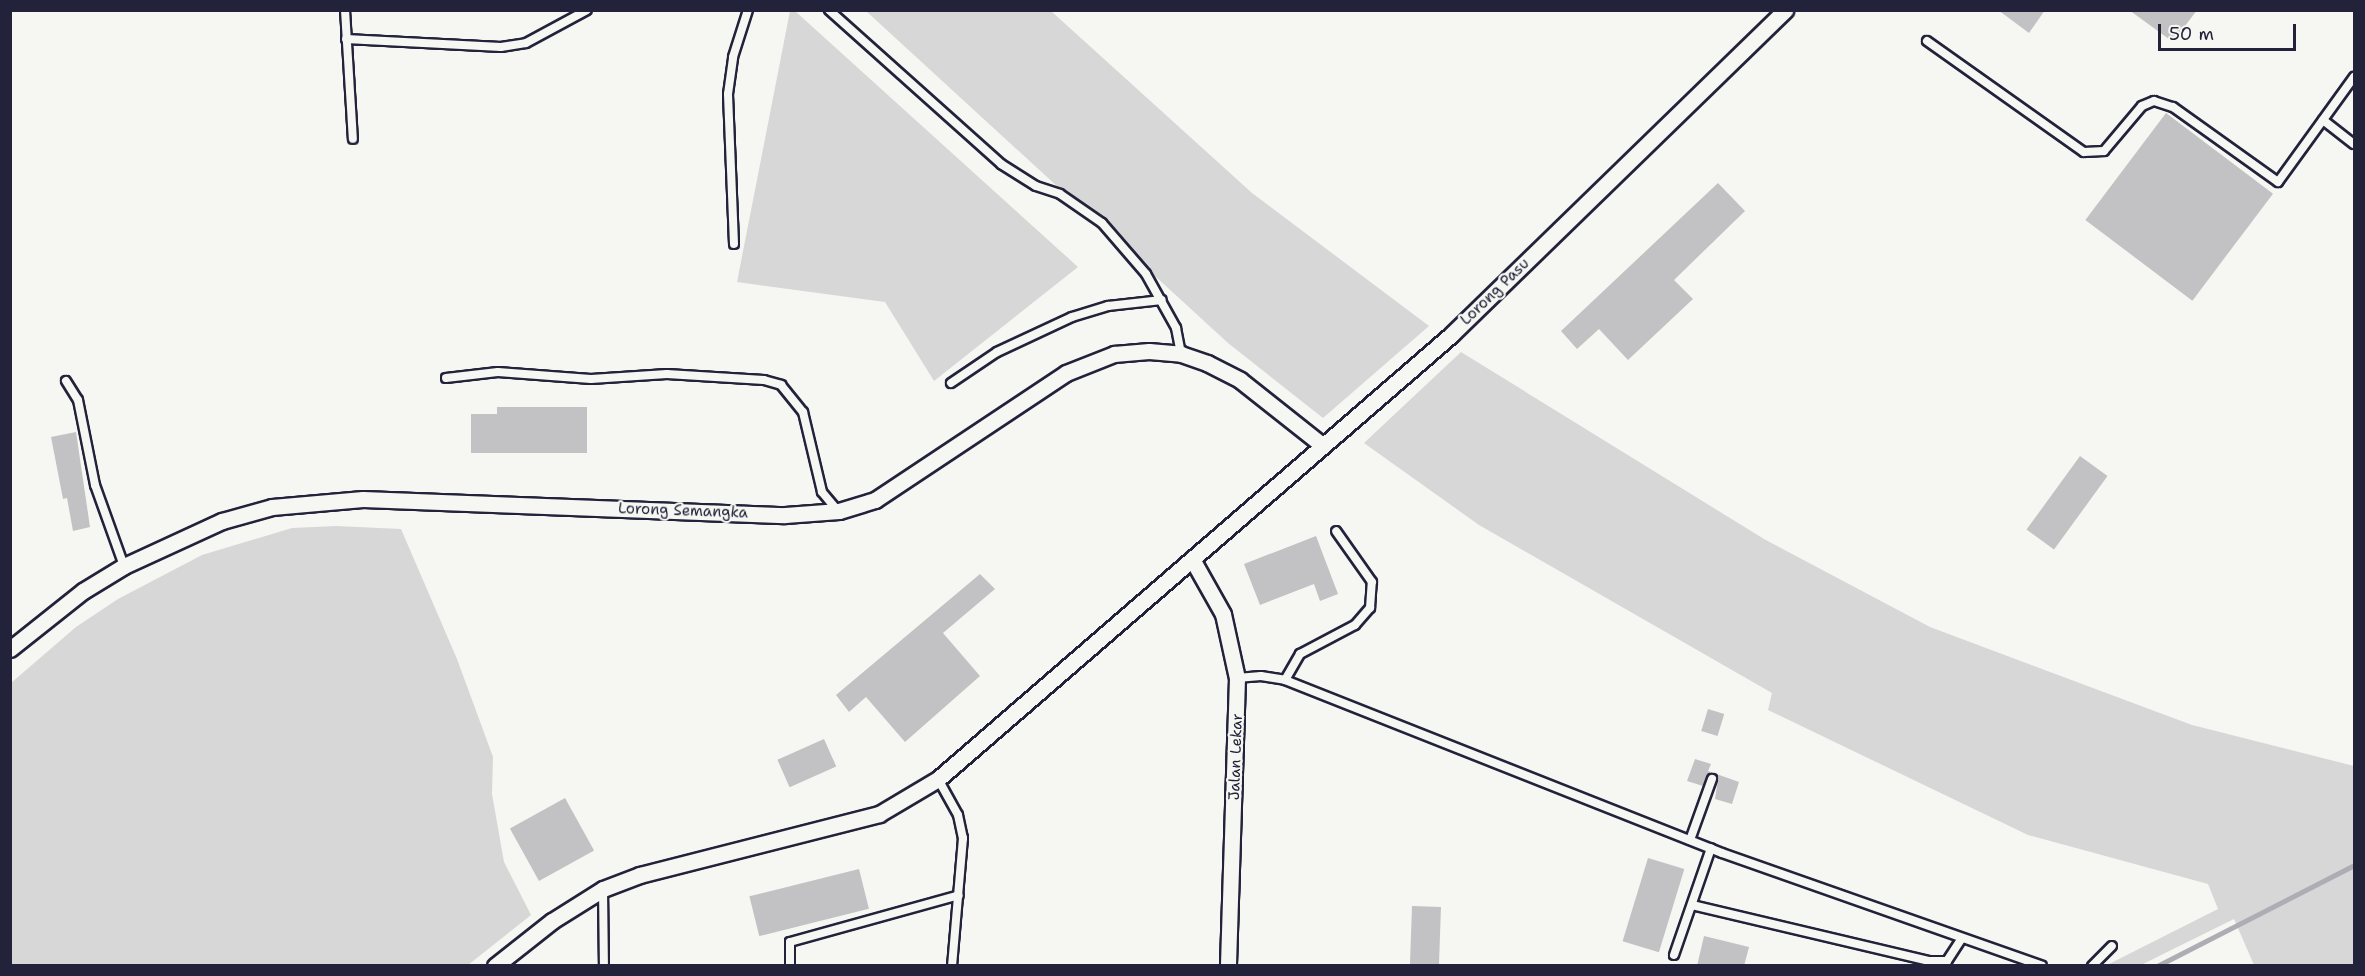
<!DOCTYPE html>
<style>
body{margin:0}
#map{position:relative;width:2365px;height:976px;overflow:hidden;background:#f6f6f2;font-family:"Shantell Sans",sans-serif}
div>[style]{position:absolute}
.green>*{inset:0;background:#d7d7d7}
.stream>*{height:5px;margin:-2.5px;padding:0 2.5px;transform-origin:2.5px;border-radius:2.5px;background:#adadb3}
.building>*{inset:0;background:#c2c2c4;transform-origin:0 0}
.roads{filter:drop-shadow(2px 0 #22223b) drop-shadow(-2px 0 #22223b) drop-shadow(0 2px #22223b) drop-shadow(0 -2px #22223b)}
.lane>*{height:8px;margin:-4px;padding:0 4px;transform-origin:4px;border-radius:4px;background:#f6f6f2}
.street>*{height:15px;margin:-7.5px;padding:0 7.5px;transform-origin:7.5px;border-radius:7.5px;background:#f6f6f2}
span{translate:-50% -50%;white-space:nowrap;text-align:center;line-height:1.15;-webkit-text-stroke:4.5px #f6f6f2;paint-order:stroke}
.street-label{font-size:15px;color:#22223b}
.frame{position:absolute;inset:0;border:12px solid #22223b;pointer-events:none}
.scale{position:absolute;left:2158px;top:24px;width:138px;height:27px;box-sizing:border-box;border:3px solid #22223b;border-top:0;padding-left:8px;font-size:18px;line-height:21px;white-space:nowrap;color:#22223b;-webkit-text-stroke:4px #f6f6f2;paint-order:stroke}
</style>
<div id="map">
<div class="green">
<i style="clip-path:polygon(790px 11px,795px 11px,1078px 267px,934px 381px,885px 302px,737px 282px)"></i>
<i style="clip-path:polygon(866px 11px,1051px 11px,1252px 193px,1429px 326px,1323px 418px,1228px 343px)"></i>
<i style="clip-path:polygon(1461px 352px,1764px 539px,1930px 627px,2192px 725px,2354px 766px,2354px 965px,2254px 965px,2234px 919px,2141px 965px,2107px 965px,2218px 909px,2208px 884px,2028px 835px,1768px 710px,1772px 693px,1479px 525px,1364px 443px)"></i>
<i style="clip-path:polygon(336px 526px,401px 529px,457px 659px,493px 757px,492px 794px,504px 862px,531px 915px,468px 965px,11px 965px,11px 683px,76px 627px,118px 599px,202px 555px,292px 528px)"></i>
</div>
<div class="stream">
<i style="left:2157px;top:966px;width:221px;rotate:-27.1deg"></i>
</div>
<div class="building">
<i style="clip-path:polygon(1998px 10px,2045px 10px,2029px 33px)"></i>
<i style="clip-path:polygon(2129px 10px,2197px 10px,2173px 42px)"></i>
<i style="left:2166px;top:113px;width:134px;height:134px;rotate:37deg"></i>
<i style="clip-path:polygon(1718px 183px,1745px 211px,1674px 280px,1693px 299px,1628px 360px,1599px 329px,1577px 349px,1561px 331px)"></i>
<i style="clip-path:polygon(497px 407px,587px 407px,587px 453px,471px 453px,471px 414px,497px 414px)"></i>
<i style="clip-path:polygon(76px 432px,90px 527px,73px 531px,67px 498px,63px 499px,51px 437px)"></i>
<i style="left:2080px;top:456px;width:34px;height:91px;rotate:36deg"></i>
<i style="clip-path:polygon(1316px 536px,1338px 594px,1320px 601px,1314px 584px,1260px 605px,1244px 564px)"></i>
<i style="clip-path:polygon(980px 574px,995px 589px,943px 633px,980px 676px,905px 742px,866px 697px,849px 712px,836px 695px)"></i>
<i style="left:1708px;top:709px;width:17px;height:23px;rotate:17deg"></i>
<i style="left:824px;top:739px;width:30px;height:51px;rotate:66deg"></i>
<i style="clip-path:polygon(1695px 759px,1711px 764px,1708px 771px,1739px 782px,1732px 804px,1715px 799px,1718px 779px,1715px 774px,1708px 775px,1703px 786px,1687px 781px)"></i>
<i style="left:565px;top:798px;width:60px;height:63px;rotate:61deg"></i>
<i style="left:1648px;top:858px;width:38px;height:87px;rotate:17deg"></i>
<i style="left:859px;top:869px;width:41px;height:113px;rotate:76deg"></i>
<i style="left:1412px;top:906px;width:29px;height:60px;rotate:2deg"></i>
<i style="clip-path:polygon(1704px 936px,1749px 947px,1744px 966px,1697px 966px)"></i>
</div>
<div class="roads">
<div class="lane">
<i style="left:345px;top:10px;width:129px;rotate:86.5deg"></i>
<i style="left:829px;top:10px;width:231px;rotate:41.8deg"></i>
<i style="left:1001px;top:164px;width:41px;rotate:32.2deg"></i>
<i style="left:1036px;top:186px;width:25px;rotate:18deg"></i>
<i style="left:1060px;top:194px;width:51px;rotate:34.6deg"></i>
<i style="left:1102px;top:223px;width:67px;rotate:49.2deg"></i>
<i style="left:1146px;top:274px;width:62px;rotate:60.9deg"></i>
<i style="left:1176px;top:328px;width:26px;rotate:79deg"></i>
<i style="left:346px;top:39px;width:155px;rotate:3deg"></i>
<i style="left:501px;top:47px;width:25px;rotate:-9deg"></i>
<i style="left:526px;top:43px;width:69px;rotate:-28.4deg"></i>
<i style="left:1927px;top:41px;width:192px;rotate:35.3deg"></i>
<i style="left:2084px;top:152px;width:20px;rotate:-3deg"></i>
<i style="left:2104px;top:151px;width:59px;rotate:-49.8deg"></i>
<i style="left:2142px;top:106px;width:13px;rotate:-23deg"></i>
<i style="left:2154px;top:101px;width:20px;rotate:18deg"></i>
<i style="left:2173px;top:107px;width:129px;rotate:35.5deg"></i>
<i style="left:2278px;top:182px;width:130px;rotate:-54.1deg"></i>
<i style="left:2323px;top:120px;width:39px;rotate:38deg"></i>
<i style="left:734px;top:244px;width:150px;rotate:-92.3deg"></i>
<i style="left:728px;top:94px;width:37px;rotate:-82deg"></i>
<i style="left:733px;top:57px;width:49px;rotate:-72.3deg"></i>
<i style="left:446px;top:378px;width:52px;rotate:-6.6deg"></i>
<i style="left:498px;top:372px;width:93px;rotate:4.3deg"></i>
<i style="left:591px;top:379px;width:76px;rotate:-3.8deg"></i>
<i style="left:667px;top:374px;width:97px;rotate:3.5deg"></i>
<i style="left:764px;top:380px;width:18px;rotate:16deg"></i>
<i style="left:781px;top:385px;width:35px;rotate:51deg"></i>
<i style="left:803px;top:412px;width:82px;rotate:76.6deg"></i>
<i style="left:822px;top:492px;width:23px;rotate:50deg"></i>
<i style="left:66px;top:381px;width:22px;rotate:58deg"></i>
<i style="left:78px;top:400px;width:87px;rotate:78.7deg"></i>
<i style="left:95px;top:485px;width:86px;rotate:70.3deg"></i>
<i style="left:951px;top:383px;width:55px;rotate:-34deg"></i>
<i style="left:997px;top:352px;width:83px;rotate:-25deg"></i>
<i style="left:1072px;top:317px;width:38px;rotate:-17deg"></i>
<i style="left:1108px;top:306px;width:54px;rotate:-6.3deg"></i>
<i style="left:1237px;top:678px;width:24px;rotate:-5deg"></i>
<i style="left:1261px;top:676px;width:24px;rotate:9deg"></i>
<i style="left:1285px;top:680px;width:470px;rotate:21.6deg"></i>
<i style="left:1722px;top:853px;width:339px;rotate:19.4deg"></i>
<i style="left:1285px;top:680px;width:30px;rotate:-60deg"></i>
<i style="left:1300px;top:654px;width:62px;rotate:-27.8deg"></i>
<i style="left:1355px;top:625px;width:23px;rotate:-49deg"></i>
<i style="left:1370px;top:608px;width:26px;rotate:-86deg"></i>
<i style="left:1372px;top:582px;width:62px;rotate:-125.2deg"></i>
<i style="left:938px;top:779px;width:41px;rotate:60.9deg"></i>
<i style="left:958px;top:815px;width:24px;rotate:78deg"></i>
<i style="left:963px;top:838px;width:128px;rotate:94.9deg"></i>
<i style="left:1690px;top:840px;width:65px;rotate:-70.2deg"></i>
<i style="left:603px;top:889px;width:77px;rotate:89.3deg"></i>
<i style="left:1692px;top:905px;width:243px;rotate:13.3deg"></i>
<i style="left:1928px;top:961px;width:19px"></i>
<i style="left:1947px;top:961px;width:27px;rotate:-57deg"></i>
<i style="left:1674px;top:955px;width:113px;rotate:-70.9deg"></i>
<i style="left:790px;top:966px;width:24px;rotate:-90deg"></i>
<i style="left:790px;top:942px;width:175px;rotate:-15.5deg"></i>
<i style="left:2092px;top:966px;width:28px;rotate:-45deg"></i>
</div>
<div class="street">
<i style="left:1192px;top:559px;width:63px;rotate:60.6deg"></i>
<i style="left:1223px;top:614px;width:66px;rotate:77.7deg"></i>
<i style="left:1237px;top:678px;width:288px;rotate:91.8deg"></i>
<i style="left:10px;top:649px;width:93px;rotate:-38.5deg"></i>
<i style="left:83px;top:591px;width:48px;rotate:-31.4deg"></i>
<i style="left:124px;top:566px;width:108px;rotate:-24.7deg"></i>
<i style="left:222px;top:521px;width:52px;rotate:-15.6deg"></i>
<i style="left:272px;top:507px;width:91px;rotate:-5deg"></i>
<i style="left:363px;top:499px;width:422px;rotate:2.2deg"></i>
<i style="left:785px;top:515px;width:54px;rotate:-4.2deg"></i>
<i style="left:839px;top:511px;width:38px;rotate:-17deg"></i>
<i style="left:875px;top:500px;width:229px;rotate:-33.6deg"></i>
<i style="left:1066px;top:373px;width:52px;rotate:-21.6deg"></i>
<i style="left:1114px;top:354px;width:35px;rotate:-5deg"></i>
<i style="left:1149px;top:351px;width:32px;rotate:5deg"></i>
<i style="left:1181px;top:354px;width:28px;rotate:19deg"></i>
<i style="left:1207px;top:363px;width:37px;rotate:27deg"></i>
<i style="left:1240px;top:380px;width:105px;rotate:38.4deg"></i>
<i style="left:495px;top:966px;width:73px;rotate:-38.3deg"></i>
<i style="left:552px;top:921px;width:60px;rotate:-32.1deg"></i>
<i style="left:603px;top:889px;width:40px;rotate:-21deg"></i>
<i style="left:640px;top:875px;width:247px;rotate:-14.3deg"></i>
<i style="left:879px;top:814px;width:69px;rotate:-30.7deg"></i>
<i style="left:938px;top:779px;width:680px;rotate:-40.88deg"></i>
<i style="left:1452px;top:334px;width:465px;rotate:-44.2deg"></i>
</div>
</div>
<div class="street-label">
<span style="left:1495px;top:292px;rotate:-44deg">Lorong Pasu</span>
<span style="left:683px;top:511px;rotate:2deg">Lorong Semangka</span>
<span style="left:1236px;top:757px;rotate:-88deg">Jalan Lekar</span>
</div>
<div class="frame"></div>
<div class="scale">50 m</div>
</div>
